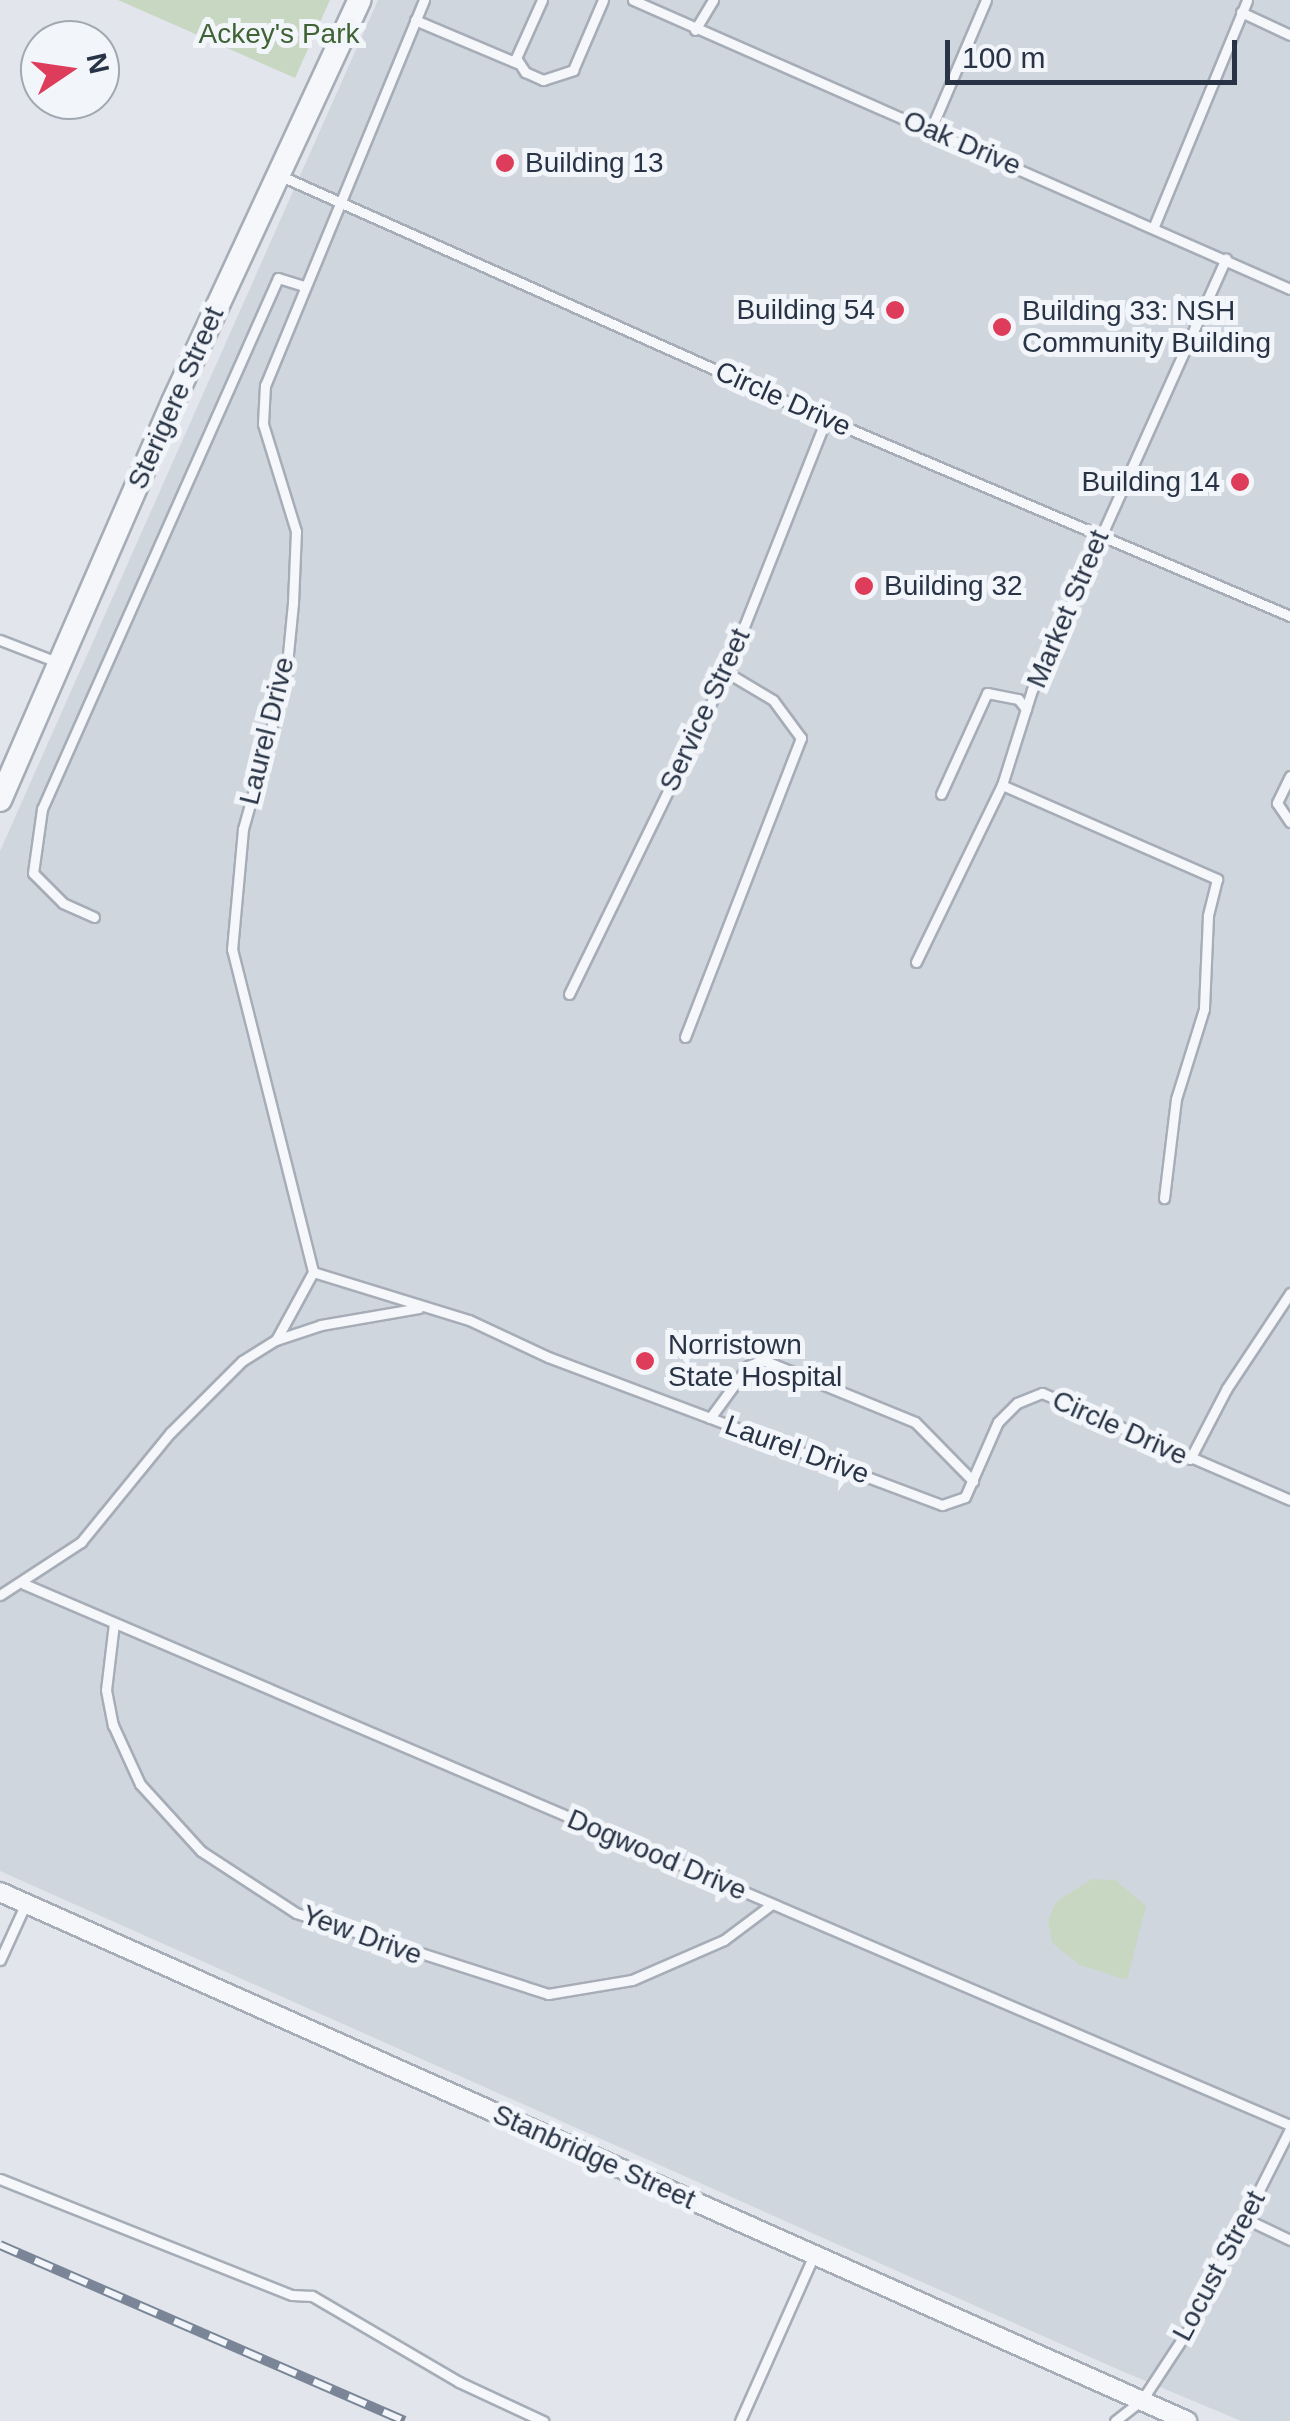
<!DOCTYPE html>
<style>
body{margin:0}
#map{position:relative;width:1290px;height:2421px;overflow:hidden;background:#e2e6ec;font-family:Helvetica,sans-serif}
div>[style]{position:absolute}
.built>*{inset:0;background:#d0d6de}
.green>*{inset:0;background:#c8d7c2}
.roads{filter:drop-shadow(2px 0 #a6adb7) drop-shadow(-2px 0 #a6adb7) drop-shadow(0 2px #a6adb7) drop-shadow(0 -2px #a6adb7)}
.service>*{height:9px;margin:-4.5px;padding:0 4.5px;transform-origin:4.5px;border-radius:4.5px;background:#f6f7fa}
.minor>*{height:18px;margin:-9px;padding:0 9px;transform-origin:9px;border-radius:9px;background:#f6f7fa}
.tertiary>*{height:22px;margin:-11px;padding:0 11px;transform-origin:11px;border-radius:11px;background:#f6f7fa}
.rail>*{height:10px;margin-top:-5px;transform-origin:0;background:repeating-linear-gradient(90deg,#f2f5f9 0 19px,#7a8697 0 38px);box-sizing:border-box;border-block:2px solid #7a8697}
.dots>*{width:28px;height:28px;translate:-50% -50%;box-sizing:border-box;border:5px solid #f2f5f9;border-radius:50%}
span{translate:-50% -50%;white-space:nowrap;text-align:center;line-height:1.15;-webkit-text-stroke:10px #f2f5f9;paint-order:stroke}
.park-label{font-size:28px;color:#3f6334}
.street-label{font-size:28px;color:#283446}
.poi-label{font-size:28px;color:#283446}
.left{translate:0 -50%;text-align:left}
.right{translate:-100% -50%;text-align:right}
.north{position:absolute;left:20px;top:20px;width:100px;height:100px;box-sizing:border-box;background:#f2f5f9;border:2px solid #a1a8b1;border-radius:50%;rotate:77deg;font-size:28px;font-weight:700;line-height:40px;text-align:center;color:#283446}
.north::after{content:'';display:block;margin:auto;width:35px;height:45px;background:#dd3c5a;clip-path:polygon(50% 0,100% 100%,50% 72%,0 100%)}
.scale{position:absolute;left:945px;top:40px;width:292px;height:45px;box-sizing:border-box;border:5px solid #283446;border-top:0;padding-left:12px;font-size:30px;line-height:35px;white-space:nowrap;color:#283446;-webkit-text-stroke:8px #f2f5f9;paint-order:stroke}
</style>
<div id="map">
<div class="built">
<i style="clip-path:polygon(378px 0,1290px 0,1290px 2421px,1241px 2421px,1117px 2369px,0 1871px,0 851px)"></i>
</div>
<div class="green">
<i style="clip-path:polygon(118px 0,330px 0,295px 78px)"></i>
<i style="clip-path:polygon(1092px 1879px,1115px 1880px,1146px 1906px,1127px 1980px,1080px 1965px,1052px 1943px,1048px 1921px,1056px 1902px)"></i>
</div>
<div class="roads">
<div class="service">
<i style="left:424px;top:0;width:417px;rotate:112.4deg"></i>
<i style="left:265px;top:385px;width:39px;rotate:93deg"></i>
<i style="left:263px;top:424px;width:112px;rotate:72.9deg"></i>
<i style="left:296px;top:531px;width:72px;rotate:92.4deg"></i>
<i style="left:293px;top:603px;width:72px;rotate:95.6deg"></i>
<i style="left:286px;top:675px;width:160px;rotate:105.6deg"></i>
<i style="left:243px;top:829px;width:121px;rotate:95.2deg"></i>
<i style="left:232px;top:949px;width:333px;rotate:75.9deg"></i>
<i style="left:313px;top:1272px;width:163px;rotate:17.1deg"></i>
<i style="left:469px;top:1320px;width:87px;rotate:25.1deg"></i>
<i style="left:548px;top:1357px;width:421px;rotate:20.6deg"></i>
<i style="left:942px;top:1505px;width:24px;rotate:-19deg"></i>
<i style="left:965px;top:1497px;width:82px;rotate:-66.3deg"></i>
<i style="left:998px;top:1422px;width:27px;rotate:-45deg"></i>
<i style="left:1017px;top:1403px;width:27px;rotate:-22deg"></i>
<i style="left:1042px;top:1393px;width:270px;rotate:23.3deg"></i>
<i style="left:542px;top:0;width:64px;rotate:114.1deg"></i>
<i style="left:516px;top:58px;width:17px;rotate:57deg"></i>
<i style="left:525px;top:72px;width:20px;rotate:24deg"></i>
<i style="left:543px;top:80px;width:32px;rotate:-18deg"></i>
<i style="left:573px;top:70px;width:76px;rotate:-66.8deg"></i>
<i style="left:633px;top:0;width:718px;rotate:23.74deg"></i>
<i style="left:1241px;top:12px;width:54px;rotate:25.1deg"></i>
<i style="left:415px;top:20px;width:111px;rotate:22.9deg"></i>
<i style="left:695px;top:30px;width:35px;rotate:-59deg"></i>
<i style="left:931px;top:129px;width:140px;rotate:-66.9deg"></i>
<i style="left:281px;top:176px;width:597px;rotate:24.03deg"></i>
<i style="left:826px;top:419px;width:504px;rotate:23deg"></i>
<i style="left:1154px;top:226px;width:244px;rotate:-67.6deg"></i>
<i style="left:0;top:640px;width:61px;rotate:21.1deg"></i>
<i style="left:1290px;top:776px;width:30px;rotate:116deg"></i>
<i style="left:1277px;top:803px;width:23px;rotate:56deg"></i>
<i style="left:1002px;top:785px;width:235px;rotate:23.6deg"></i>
<i style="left:1217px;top:879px;width:38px;rotate:104deg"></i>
<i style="left:1208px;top:916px;width:93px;rotate:92.5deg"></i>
<i style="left:1204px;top:1009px;width:94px;rotate:107.3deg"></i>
<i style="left:1176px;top:1099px;width:100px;rotate:96.9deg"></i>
<i style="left:941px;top:794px;width:111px;rotate:-65.5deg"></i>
<i style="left:987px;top:693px;width:32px;rotate:11deg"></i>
<i style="left:1018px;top:699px;width:13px;rotate:51deg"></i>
<i style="left:94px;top:917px;width:34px;rotate:-156deg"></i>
<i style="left:63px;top:903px;width:42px;rotate:-135deg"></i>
<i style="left:33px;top:873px;width:65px;rotate:-82deg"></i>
<i style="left:42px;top:809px;width:581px;rotate:-66.04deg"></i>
<i style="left:278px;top:278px;width:28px;rotate:17deg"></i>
<i style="left:916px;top:962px;width:197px;rotate:-64.1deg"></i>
<i style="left:1002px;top:785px;width:100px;rotate:-72.5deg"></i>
<i style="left:1032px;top:690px;width:473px;rotate:-65.8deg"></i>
<i style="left:569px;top:994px;width:358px;rotate:-64deg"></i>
<i style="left:726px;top:672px;width:272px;rotate:-68.4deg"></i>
<i style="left:685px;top:1037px;width:321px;rotate:-68.8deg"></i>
<i style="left:801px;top:738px;width:47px;rotate:-126.4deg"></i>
<i style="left:773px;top:700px;width:55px;rotate:-149.2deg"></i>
<i style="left:276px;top:1340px;width:77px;rotate:-61.4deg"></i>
<i style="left:710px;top:1418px;width:64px;rotate:-53.8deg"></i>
<i style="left:748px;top:1366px;width:16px;rotate:-22deg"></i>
<i style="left:763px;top:1360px;width:164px;rotate:22.2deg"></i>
<i style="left:915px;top:1422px;width:83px;rotate:45.5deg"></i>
<i style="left:1190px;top:1459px;width:80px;rotate:-62.5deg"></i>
<i style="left:1227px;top:1388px;width:114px;rotate:-56.4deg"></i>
<i style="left:24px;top:1584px;width:1377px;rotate:23.14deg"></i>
<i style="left:0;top:1595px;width:97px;rotate:-33.2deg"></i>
<i style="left:81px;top:1542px;width:141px;rotate:-50.8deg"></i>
<i style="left:170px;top:1433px;width:102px;rotate:-45deg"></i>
<i style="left:242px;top:1361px;width:40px;rotate:-32deg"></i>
<i style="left:276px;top:1340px;width:47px;rotate:-18.4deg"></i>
<i style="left:321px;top:1325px;width:99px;rotate:-9.8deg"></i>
<i style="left:114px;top:1623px;width:67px;rotate:96.8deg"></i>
<i style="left:106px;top:1690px;width:36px;rotate:79deg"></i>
<i style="left:113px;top:1725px;width:65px;rotate:65.4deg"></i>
<i style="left:140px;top:1784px;width:91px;rotate:47.7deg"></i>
<i style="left:201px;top:1851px;width:113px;rotate:33.1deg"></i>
<i style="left:296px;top:1913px;width:265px;rotate:17.8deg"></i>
<i style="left:548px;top:1994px;width:85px;rotate:-9.5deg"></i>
<i style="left:632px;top:1980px;width:100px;rotate:-23.5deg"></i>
<i style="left:724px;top:1940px;width:60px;rotate:-36.9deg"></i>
<i style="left:0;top:1960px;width:63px;rotate:-65.5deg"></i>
<i style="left:0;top:2179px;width:314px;rotate:21.7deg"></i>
<i style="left:292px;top:2295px;width:20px;rotate:3deg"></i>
<i style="left:312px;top:2296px;width:170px;rotate:30.3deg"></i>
<i style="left:459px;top:2382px;width:93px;rotate:24.9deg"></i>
<i style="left:1246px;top:2219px;width:49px;rotate:25.5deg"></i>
<i style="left:740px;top:2421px;width:182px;rotate:-66deg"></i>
<i style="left:1115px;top:2421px;width:34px;rotate:-38deg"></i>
<i style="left:1142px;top:2400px;width:87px;rotate:-56.7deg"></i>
<i style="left:1190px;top:2327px;width:222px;rotate:-63.2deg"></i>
</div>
<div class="minor">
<i style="left:0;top:1892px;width:1300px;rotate:24.02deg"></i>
</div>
<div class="tertiary">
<i style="left:0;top:800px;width:434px;rotate:-66.5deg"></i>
<i style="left:173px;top:402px;width:443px;rotate:-65.1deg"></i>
</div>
</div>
<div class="rail">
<i style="left:0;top:2245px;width:441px;rotate:23.5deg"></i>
</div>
<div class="dots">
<i style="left:505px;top:163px;background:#dd3c5a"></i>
<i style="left:895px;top:310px;background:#dd3c5a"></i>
<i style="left:1002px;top:327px;background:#dd3c5a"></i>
<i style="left:1240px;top:482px;background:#dd3c5a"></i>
<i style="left:864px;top:586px;background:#dd3c5a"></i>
<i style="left:645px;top:1361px;background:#dd3c5a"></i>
</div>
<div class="park-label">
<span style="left:279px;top:34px">Ackey's Park</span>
</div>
<div class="street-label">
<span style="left:962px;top:143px;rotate:23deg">Oak Drive</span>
<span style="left:176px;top:398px;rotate:-66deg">Sterigere Street</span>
<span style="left:783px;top:399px;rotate:24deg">Circle Drive</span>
<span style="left:1068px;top:609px;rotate:-67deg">Market Street</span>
<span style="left:705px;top:710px;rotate:-65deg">Service Street</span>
<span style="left:267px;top:731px;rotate:-76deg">Laurel Drive</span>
<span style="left:1120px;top:1428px;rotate:24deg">Circle Drive</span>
<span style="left:797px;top:1450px;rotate:20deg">Laurel Drive</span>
<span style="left:657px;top:1855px;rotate:23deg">Dogwood Drive</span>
<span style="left:362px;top:1935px;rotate:20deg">Yew Drive</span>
<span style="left:594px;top:2157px;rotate:24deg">Stanbridge Street</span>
<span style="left:1219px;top:2266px;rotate:-62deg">Locust Street</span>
</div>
<div class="poi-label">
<span class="left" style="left:525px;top:163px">Building 13</span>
<span class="right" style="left:875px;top:310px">Building 54</span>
<span class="left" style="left:1022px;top:327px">Building 33: NSH<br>Community Building</span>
<span class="right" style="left:1220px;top:482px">Building 14</span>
<span class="left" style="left:884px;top:586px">Building 32</span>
<span class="left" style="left:668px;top:1361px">Norristown<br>State Hospital</span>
</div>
<div class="north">N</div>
<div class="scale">100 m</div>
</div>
